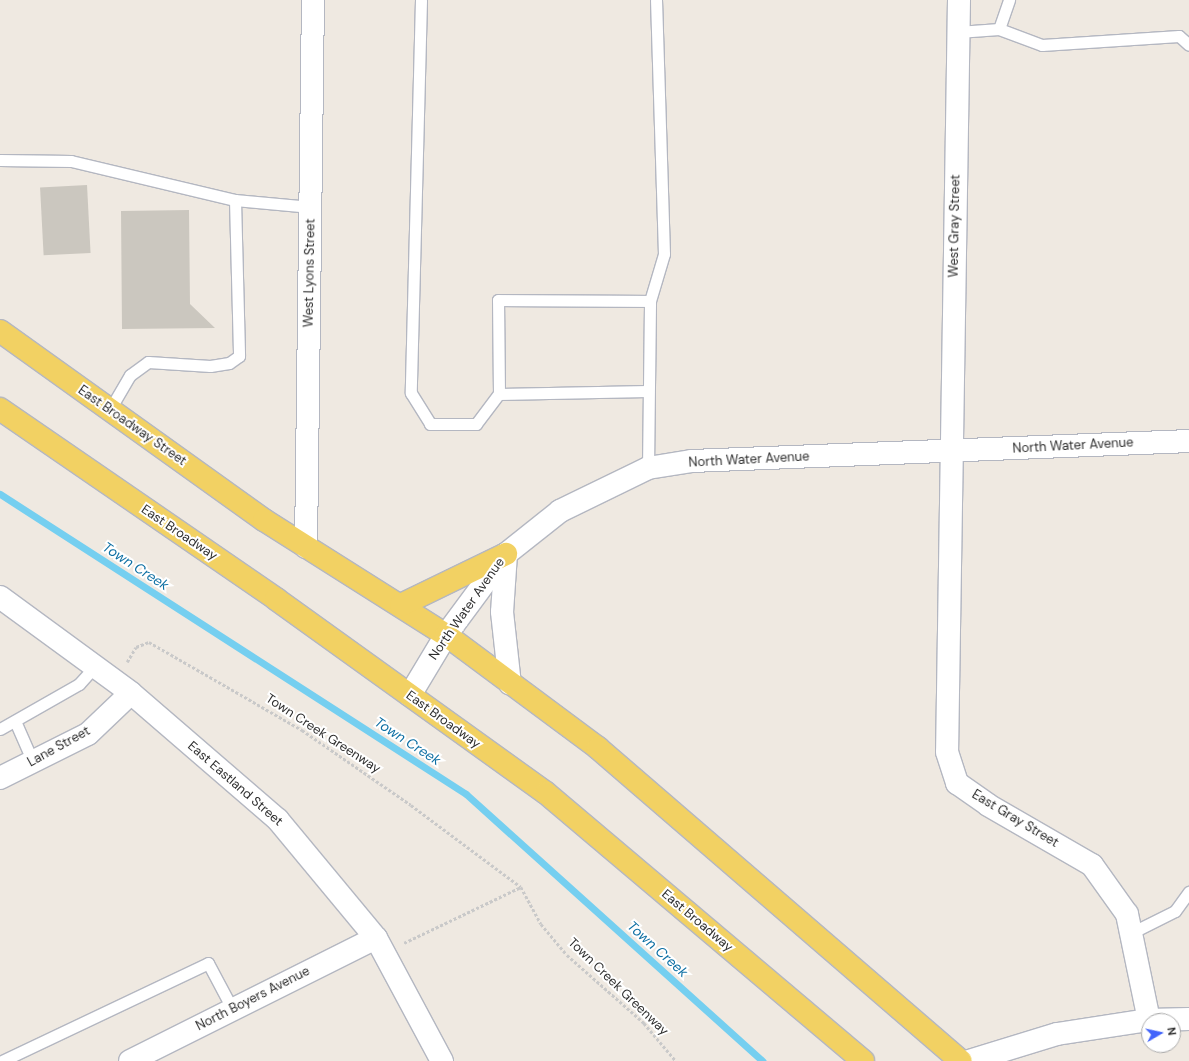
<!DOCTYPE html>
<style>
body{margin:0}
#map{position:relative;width:1189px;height:1061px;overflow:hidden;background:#efe9e1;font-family:"DM Sans",sans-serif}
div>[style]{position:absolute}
.stream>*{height:7px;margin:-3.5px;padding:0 3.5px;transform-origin:3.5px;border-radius:3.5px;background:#75cff0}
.building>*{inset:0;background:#cbc7bf;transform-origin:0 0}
.path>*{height:2.5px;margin-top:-1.25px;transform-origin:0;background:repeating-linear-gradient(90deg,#c9c9c9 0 3px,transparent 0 5px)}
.roads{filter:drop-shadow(1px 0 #b4b7c1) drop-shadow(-1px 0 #b4b7c1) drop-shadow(0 1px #b4b7c1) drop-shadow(0 -1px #b4b7c1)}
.service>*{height:11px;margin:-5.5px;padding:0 5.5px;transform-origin:5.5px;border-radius:5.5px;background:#fff}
.minor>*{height:22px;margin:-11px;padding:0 11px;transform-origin:11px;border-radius:11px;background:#fff}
.secondary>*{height:22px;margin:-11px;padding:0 11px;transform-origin:11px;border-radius:11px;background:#fff}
.primary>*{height:22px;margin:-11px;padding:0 11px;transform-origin:11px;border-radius:11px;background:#f2d163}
span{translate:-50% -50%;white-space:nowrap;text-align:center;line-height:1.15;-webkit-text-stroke:4px #fff;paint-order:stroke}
.street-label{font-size:13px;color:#2e2e2e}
.water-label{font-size:14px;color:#0d6fa3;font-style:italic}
.north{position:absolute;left:1141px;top:1013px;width:40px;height:40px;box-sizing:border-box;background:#fff;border:1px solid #ababab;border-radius:50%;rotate:81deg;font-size:11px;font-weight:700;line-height:16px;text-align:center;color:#2e2e2e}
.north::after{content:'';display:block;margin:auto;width:14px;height:18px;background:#4264fb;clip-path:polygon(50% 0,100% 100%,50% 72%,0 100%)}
</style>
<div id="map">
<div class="stream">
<i style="left:0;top:494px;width:554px;rotate:32.77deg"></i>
<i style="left:466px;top:794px;width:399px;rotate:42deg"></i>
</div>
<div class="building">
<i style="left:87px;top:185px;width:68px;height:47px;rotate:87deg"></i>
<i style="clip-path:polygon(189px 210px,190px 304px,215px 328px,122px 329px,121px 211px)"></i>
</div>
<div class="path">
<i style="left:127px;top:662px;width:17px;rotate:-59deg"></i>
<i style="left:136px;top:647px;width:14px;rotate:-21deg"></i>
<i style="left:149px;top:642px;width:177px;rotate:29.9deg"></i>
<i style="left:302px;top:730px;width:132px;rotate:34.5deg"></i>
<i style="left:411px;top:805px;width:137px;rotate:36.7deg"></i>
<i style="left:521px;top:887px;width:42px;rotate:61.6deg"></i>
<i style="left:541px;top:924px;width:40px;rotate:50deg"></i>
<i style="left:567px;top:955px;width:103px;rotate:41.4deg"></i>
<i style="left:644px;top:1023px;width:50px;rotate:49.9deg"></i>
<i style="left:404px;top:943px;width:130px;rotate:-25.6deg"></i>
</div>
<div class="roads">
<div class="service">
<i style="left:421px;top:0;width:393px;rotate:91.5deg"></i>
<i style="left:411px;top:393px;width:36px;rotate:58deg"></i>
<i style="left:430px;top:424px;width:46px"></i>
<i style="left:476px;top:424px;width:38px;rotate:-53deg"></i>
<i style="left:499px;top:394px;width:149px;rotate:-1.2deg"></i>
<i style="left:999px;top:29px;width:31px;rotate:-71deg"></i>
<i style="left:958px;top:32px;width:41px;rotate:-4.2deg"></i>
<i style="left:999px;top:29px;width:46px;rotate:20.4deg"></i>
<i style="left:1042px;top:45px;width:137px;rotate:-3.8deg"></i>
<i style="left:1179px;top:36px;width:13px;rotate:42deg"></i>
<i style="left:0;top:160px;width:71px;rotate:0.8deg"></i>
<i style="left:71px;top:161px;width:169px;rotate:13.4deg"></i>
<i style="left:235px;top:200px;width:156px;rotate:88.5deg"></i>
<i style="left:239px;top:356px;width:12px;rotate:145deg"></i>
<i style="left:229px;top:363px;width:19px;rotate:171deg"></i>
<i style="left:210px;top:366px;width:62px;rotate:-176.3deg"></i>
<i style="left:148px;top:362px;width:22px;rotate:144deg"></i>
<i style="left:130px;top:375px;width:42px;rotate:120.3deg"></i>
<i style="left:235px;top:200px;width:76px;rotate:5.3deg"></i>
<i style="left:499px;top:394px;width:94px;rotate:-90.6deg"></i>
<i style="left:498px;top:300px;width:152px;rotate:0.4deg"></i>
<i style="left:648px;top:468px;width:167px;rotate:-89.3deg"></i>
<i style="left:650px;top:301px;width:49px;rotate:-73.4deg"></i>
<i style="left:664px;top:254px;width:254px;rotate:-91.8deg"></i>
<i style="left:15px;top:721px;width:45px;rotate:66.3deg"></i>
<i style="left:0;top:729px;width:91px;rotate:-29.7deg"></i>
<i style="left:79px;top:684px;width:24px;rotate:-48deg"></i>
<i style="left:1131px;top:933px;width:49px;rotate:-26.6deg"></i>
<i style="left:1175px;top:911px;width:24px;rotate:-54deg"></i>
<i style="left:2px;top:1061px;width:228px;rotate:-25.4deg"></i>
<i style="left:208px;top:963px;width:53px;rotate:62deg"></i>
</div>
<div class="minor">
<i style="left:959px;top:0;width:752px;rotate:90.91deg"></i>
<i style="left:947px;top:752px;width:33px;rotate:72deg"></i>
<i style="left:957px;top:783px;width:38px;rotate:35deg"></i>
<i style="left:988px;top:805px;width:120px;rotate:30deg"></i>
<i style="left:1092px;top:865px;width:60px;rotate:54.5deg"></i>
<i style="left:1127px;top:914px;width:108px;rotate:78.3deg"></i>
<i style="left:306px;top:547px;width:547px;rotate:-89.27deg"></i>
<i style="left:0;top:597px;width:162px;rotate:36.2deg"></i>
<i style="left:131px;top:693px;width:194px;rotate:40.8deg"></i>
<i style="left:278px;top:820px;width:153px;rotate:50.3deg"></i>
<i style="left:376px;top:938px;width:140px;rotate:61.8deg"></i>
<i style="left:0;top:778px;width:98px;rotate:-26.6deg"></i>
<i style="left:88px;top:734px;width:59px;rotate:-43.6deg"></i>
<i style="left:130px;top:1061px;width:275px;rotate:-26.6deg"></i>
<i style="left:969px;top:1061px;width:92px;rotate:-17.1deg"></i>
<i style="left:1057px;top:1034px;width:93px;rotate:-8.7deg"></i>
<i style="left:1149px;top:1020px;width:40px;rotate:-1.4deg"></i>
</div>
<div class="secondary">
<i style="left:506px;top:554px;width:58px;rotate:93.9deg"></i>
<i style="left:502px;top:612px;width:72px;rotate:83.7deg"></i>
<i style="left:410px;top:695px;width:70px;rotate:-59deg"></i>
<i style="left:446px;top:635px;width:101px;rotate:-53.5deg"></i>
<i style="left:506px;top:554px;width:69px;rotate:-38.5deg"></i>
<i style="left:560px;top:511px;width:98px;rotate:-26deg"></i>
<i style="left:648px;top:468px;width:45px;rotate:-9deg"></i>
<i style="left:692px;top:461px;width:497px;rotate:-2.3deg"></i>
</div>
<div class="primary">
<i style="left:0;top:331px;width:325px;rotate:35.6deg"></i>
<i style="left:264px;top:520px;width:215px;rotate:32.3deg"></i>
<i style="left:446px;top:635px;width:189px;rotate:36.6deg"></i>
<i style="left:598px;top:748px;width:479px;rotate:40.8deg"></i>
<i style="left:0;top:409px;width:335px;rotate:34.5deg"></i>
<i style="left:276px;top:599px;width:332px;rotate:35.7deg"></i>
<i style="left:546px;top:793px;width:415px;rotate:40.2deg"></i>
<i style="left:401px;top:605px;width:117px;rotate:-25.9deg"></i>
</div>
</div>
<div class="street-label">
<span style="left:955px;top:226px;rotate:-89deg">West Gray Street</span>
<span style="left:310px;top:273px;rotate:-89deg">West Lyons Street</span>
<span style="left:132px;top:426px;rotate:35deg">East Broadway Street</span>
<span style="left:1073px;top:446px;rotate:-3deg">North Water Avenue</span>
<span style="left:749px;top:460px;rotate:-3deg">North Water Avenue</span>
<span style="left:179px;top:533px;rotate:34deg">East Broadway</span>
<span style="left:467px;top:609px;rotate:-55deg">North Water Avenue</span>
<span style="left:443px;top:720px;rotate:36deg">East Broadway</span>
<span style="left:323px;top:734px;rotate:33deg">Town Creek Greenway</span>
<span style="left:59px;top:747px;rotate:-29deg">Lane Street</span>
<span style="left:235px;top:784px;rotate:41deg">East Eastland Street</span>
<span style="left:1015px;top:819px;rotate:31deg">East Gray Street</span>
<span style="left:697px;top:921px;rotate:40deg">East Broadway</span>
<span style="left:618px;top:987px;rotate:44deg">Town Creek Greenway</span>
<span style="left:253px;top:999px;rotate:-27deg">North Boyers Avenue</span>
</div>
<div class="water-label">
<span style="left:136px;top:566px;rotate:33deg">Town Creek</span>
<span style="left:408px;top:741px;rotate:33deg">Town Creek</span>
<span style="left:658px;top:949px;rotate:42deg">Town Creek</span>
</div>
<div class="north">N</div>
</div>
